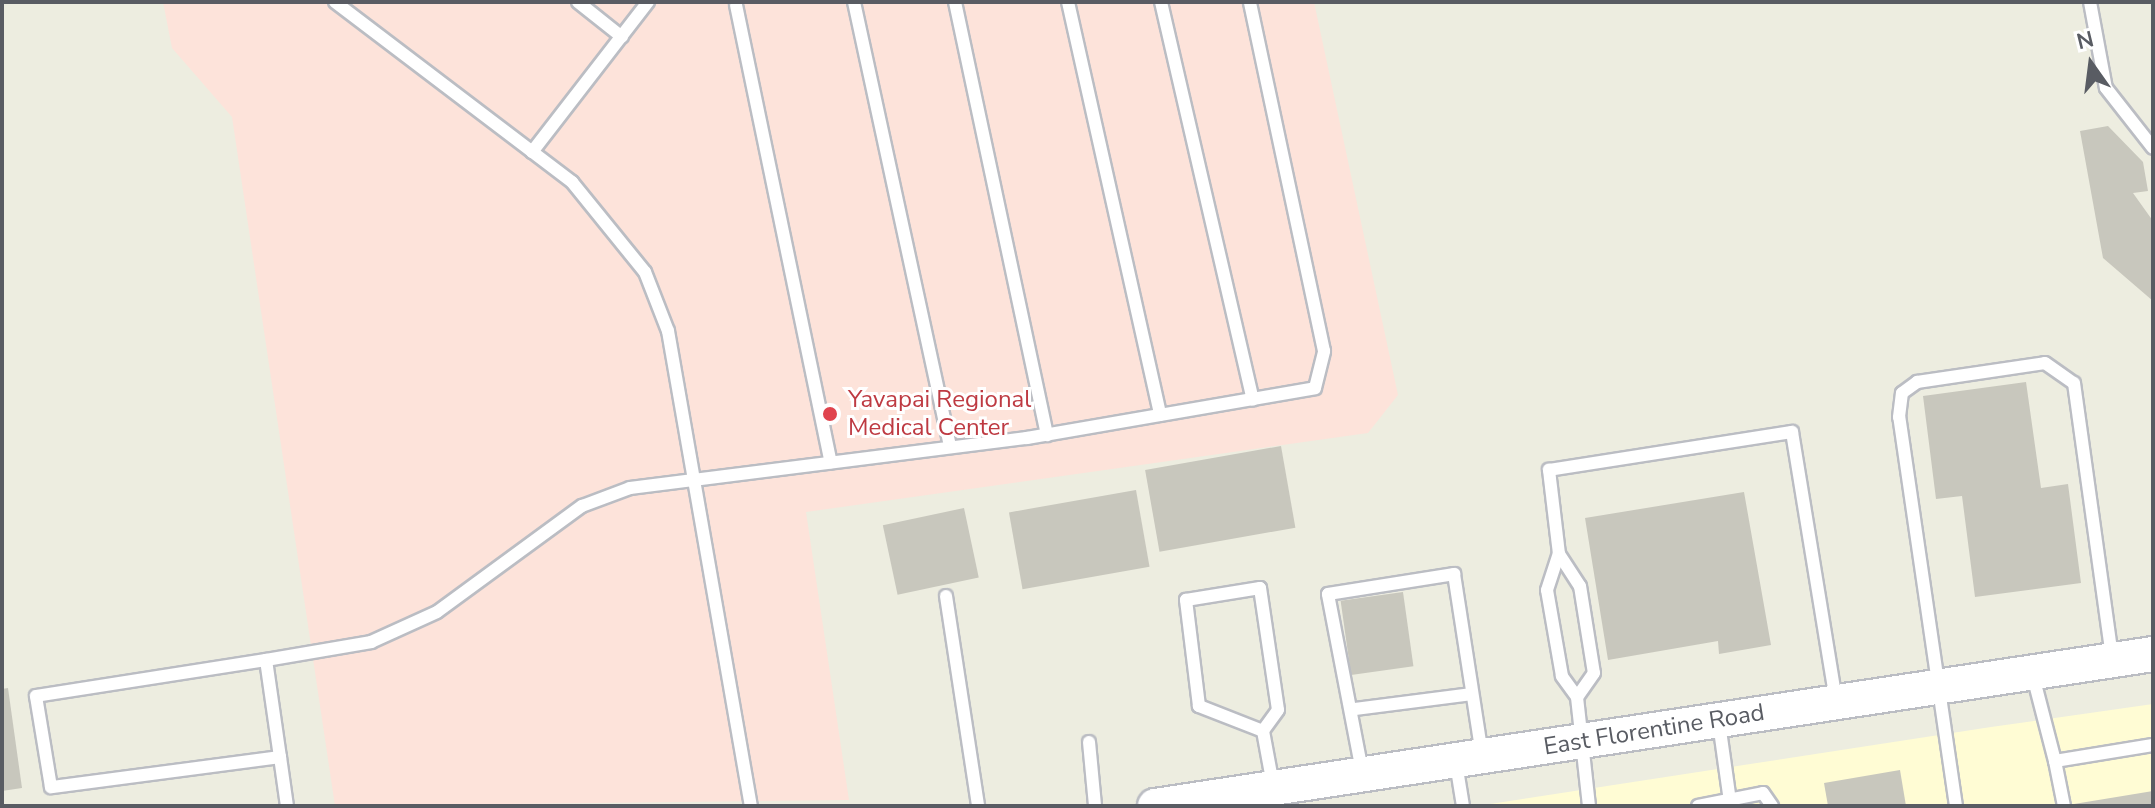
<!DOCTYPE html>
<style>
body{margin:0}
#map{position:relative;width:2155px;height:808px;overflow:hidden;background:#edede0;font-family:"Nunito Sans",sans-serif}
div>[style]{position:absolute}
.commercial>*{inset:0;background:#fffcd4}
.medical>*{inset:0;background:#fde3da}
.building>*{inset:0;background:#c8c7bd;transform-origin:0 0}
.roads{filter:drop-shadow(2px 0 #bbbdc3) drop-shadow(-2px 0 #bbbdc3) drop-shadow(0 2px #bbbdc3) drop-shadow(0 -2px #bbbdc3)}
.lane>*{height:12px;margin:-6px;padding:0 6px;transform-origin:6px;border-radius:6px;background:#fff}
.secondary>*{height:34px;margin:-17px;padding:0 17px;transform-origin:17px;border-radius:17px;background:#fff}
.dots>*{width:22px;height:22px;translate:-50% -50%;box-sizing:border-box;border:4px solid #fff;border-radius:50%}
span{translate:-50% -50%;white-space:nowrap;text-align:center;line-height:1.15;-webkit-text-stroke:6px #fff;paint-order:stroke}
.health-label{font-size:24px;color:#be3a42}
.left{translate:0 -50%;text-align:left}
.street-label{font-size:24px;color:#595c63}
.frame{position:absolute;inset:0;border:4px solid #595c63;pointer-events:none}
.north{position:absolute;left:2051px;top:24px;width:80px;height:80px;-webkit-text-stroke:6px #fff;paint-order:stroke;rotate:346deg;font-size:22px;font-weight:700;line-height:32px;text-align:center;color:#595c63}
.north::after{content:'';display:block;margin:auto;width:28px;height:36px;background:#595c63;clip-path:polygon(50% 0,100% 100%,50% 72%,0 100%)}
</style>
<div id="map">
<div class="commercial">
<i style="clip-path:polygon(2153px 704px,2153px 806px,1477px 806px,1991px 727px)"></i>
</div>
<div class="medical">
<i style="clip-path:polygon(163px 2px,1314px 2px,1398px 395px,1368px 433px,806px 512px,849px 800px,335px 806px,232px 117px,172px 48px)"></i>
</div>
<div class="building">
<i style="clip-path:polygon(2108px 126px,2143px 162px,2148px 191px,2133px 193px,2153px 221px,2153px 301px,2103px 258px,2080px 131px)"></i>
<i style="clip-path:polygon(2026px 382px,2041px 488px,2068px 484px,2081px 583px,1975px 597px,1962px 496px,1936px 499px,1923px 396px)"></i>
<i style="left:1281px;top:446px;width:83px;height:138px;rotate:80deg"></i>
<i style="left:1136px;top:490px;width:78px;height:129px;rotate:80deg"></i>
<i style="clip-path:polygon(1744px 492px,1771px 645px,1719px 654px,1718px 641px,1608px 660px,1585px 518px)"></i>
<i style="left:964px;top:508px;width:71px;height:83px;rotate:78deg"></i>
<i style="left:1403px;top:592px;width:75px;height:63px;rotate:82deg"></i>
<i style="clip-path:polygon(8px 688px,22px 788px,2px 791px,2px 689px)"></i>
<i style="clip-path:polygon(1900px 770px,1906px 806px,1828px 806px,1824px 783px)"></i>
<i style="clip-path:polygon(2153px 791px,2153px 806px,2074px 806px,2074px 804px)"></i>
</div>
<div class="roads">
<div class="lane">
<i style="left:335px;top:2px;width:298px;rotate:37.2deg"></i>
<i style="left:572px;top:182px;width:116px;rotate:51deg"></i>
<i style="left:645px;top:272px;width:63px;rotate:68.7deg"></i>
<i style="left:668px;top:331px;width:482px;rotate:80.1deg"></i>
<i style="left:578px;top:2px;width:56px;rotate:38.5deg"></i>
<i style="left:854px;top:2px;width:455px;rotate:77.8deg"></i>
<i style="left:955px;top:2px;width:443px;rotate:78deg"></i>
<i style="left:1068px;top:2px;width:423px;rotate:77.4deg"></i>
<i style="left:1161px;top:2px;width:408px;rotate:77deg"></i>
<i style="left:2090px;top:2px;width:87px;rotate:79.5deg"></i>
<i style="left:2106px;top:88px;width:76px;rotate:51.9deg"></i>
<i style="left:736px;top:5px;width:467px;rotate:78.3deg"></i>
<i style="left:532px;top:152px;width:190px;rotate:-52.3deg"></i>
<i style="left:1559px;top:554px;width:38px;rotate:57deg"></i>
<i style="left:1580px;top:586px;width:88px;rotate:80.9deg"></i>
<i style="left:1594px;top:673px;width:29px;rotate:125deg"></i>
<i style="left:946px;top:596px;width:212px;rotate:81.3deg"></i>
<i style="left:266px;top:660px;width:107px;rotate:-9.7deg"></i>
<i style="left:371px;top:642px;width:72px;rotate:-24.4deg"></i>
<i style="left:437px;top:612px;width:180px;rotate:-36.2deg"></i>
<i style="left:582px;top:506px;width:51px;rotate:-20.6deg"></i>
<i style="left:630px;top:488px;width:400px;rotate:-7.2deg"></i>
<i style="left:1027px;top:438px;width:292px;rotate:-9.8deg"></i>
<i style="left:1315px;top:388px;width:38px;rotate:-76deg"></i>
<i style="left:1324px;top:351px;width:357px;rotate:-102deg"></i>
<i style="left:2033px;top:676px;width:88px;rotate:75.5deg"></i>
<i style="left:2055px;top:761px;width:99px;rotate:-9.3deg"></i>
<i style="left:1355px;top:709px;width:118px;rotate:-7.3deg"></i>
<i style="left:1719px;top:723px;width:72px;rotate:82deg"></i>
<i style="left:1263px;top:731px;width:69px;rotate:-158.7deg"></i>
<i style="left:1199px;top:706px;width:107px;rotate:-97deg"></i>
<i style="left:1186px;top:600px;width:75px;rotate:-9.2deg"></i>
<i style="left:1260px;top:588px;width:123px;rotate:81.6deg"></i>
<i style="left:1278px;top:710px;width:26px;rotate:126deg"></i>
<i style="left:1263px;top:731px;width:55px;rotate:79.5deg"></i>
<i style="left:1089px;top:742px;width:64px;rotate:84.6deg"></i>
<i style="left:280px;top:757px;width:231px;rotate:172.5deg"></i>
<i style="left:51px;top:787px;width:92px;rotate:-99.4deg"></i>
<i style="left:36px;top:696px;width:233px;rotate:-8.9deg"></i>
<i style="left:266px;top:660px;width:98px;rotate:81.8deg"></i>
<i style="left:280px;top:757px;width:49px;rotate:81.9deg"></i>
<i style="left:2055px;top:761px;width:46px;rotate:78.7deg"></i>
<i style="left:1456px;top:763px;width:44px;rotate:80.8deg"></i>
<i style="left:1362px;top:771px;width:180px;rotate:-100.9deg"></i>
<i style="left:1328px;top:594px;width:128px;rotate:-9deg"></i>
<i style="left:1454px;top:574px;width:183px;rotate:81.2deg"></i>
<i style="left:1589px;top:806px;width:110px;rotate:-96.3deg"></i>
<i style="left:1577px;top:697px;width:26px;rotate:-126deg"></i>
<i style="left:1562px;top:676px;width:87px;rotate:-99.9deg"></i>
<i style="left:1547px;top:590px;width:38px;rotate:-72deg"></i>
<i style="left:1559px;top:554px;width:85px;rotate:-96.8deg"></i>
<i style="left:1549px;top:470px;width:246px;rotate:-8.9deg"></i>
<i style="left:1792px;top:432px;width:274px;rotate:80.7deg"></i>
<i style="left:1698px;top:806px;width:66px;rotate:-11.3deg"></i>
<i style="left:1763px;top:793px;width:16px;rotate:55deg"></i>
<i style="left:1956px;top:806px;width:393px;rotate:-98.3deg"></i>
<i style="left:1899px;top:417px;width:24px;rotate:-83deg"></i>
<i style="left:1902px;top:393px;width:19px;rotate:-36deg"></i>
<i style="left:1917px;top:382px;width:129px;rotate:-8.4deg"></i>
<i style="left:2045px;top:363px;width:35px;rotate:35deg"></i>
<i style="left:2074px;top:383px;width:277px;rotate:82.1deg"></i>
</div>
<div class="secondary">
<i style="left:1155px;top:806px;width:1010px;rotate:-8.66deg"></i>
</div>
</div>
<div class="dots">
<i style="left:830px;top:414px;background:#e0444e"></i>
</div>
<div class="health-label">
<span class="left" style="left:848px;top:414px">Yavapai Regional<br>Medical Center</span>
</div>
<div class="street-label">
<span style="left:1654px;top:730px;rotate:-9deg">East Florentine Road</span>
</div>
<div class="frame"></div>
<div class="north">N</div>
</div>
